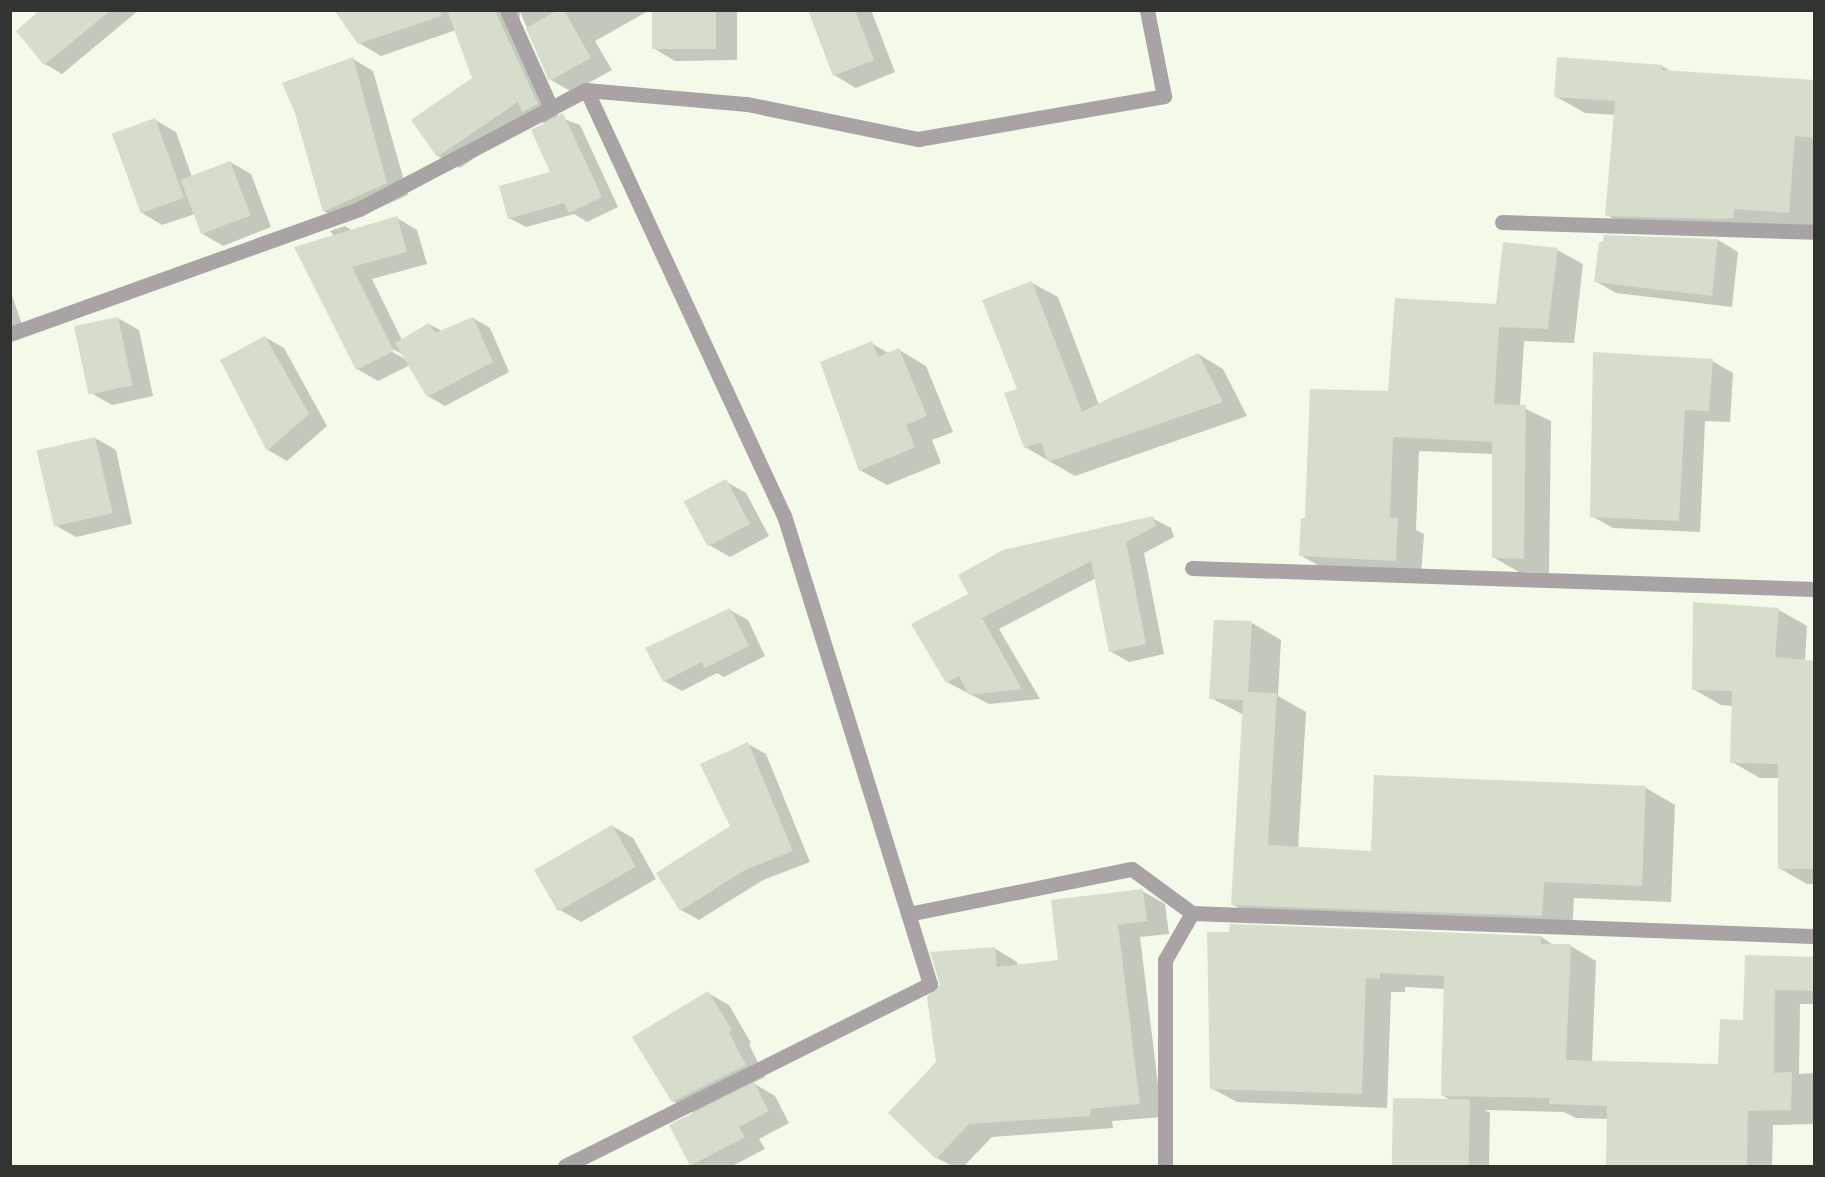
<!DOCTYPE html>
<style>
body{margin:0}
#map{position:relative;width:1825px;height:1177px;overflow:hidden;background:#f3faea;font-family:Signika,sans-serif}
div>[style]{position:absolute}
.shadow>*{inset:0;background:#0003}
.building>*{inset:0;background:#d5ddcd;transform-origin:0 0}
.minor>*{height:15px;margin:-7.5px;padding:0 7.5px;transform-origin:7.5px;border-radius:7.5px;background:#aaa3a6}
span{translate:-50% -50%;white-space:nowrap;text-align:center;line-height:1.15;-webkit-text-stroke:5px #fff;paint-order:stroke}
.frame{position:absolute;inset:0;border:12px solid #32352f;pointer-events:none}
</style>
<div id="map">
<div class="shadow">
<i style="clip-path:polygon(43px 10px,139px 10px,62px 74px,45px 64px,18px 31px)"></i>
<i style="clip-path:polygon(343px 10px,650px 10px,595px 41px,612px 70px,572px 92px,551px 80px,520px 12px,519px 27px,559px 117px,580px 125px,618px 207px,587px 222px,574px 214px,526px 227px,509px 218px,552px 173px,545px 124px,534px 117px,460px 168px,438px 156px,474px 78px,456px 30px,381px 56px,359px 43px)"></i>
<i style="clip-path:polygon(653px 10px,737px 10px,737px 60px,675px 61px,653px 48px)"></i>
<i style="clip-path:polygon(809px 10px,871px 10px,895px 72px,856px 88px,834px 75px)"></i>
<i style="clip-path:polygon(353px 59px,373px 71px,408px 195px,345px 223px,324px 211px)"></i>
<i style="clip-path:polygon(1662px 66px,1672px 72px,1814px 81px,1814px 228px,1637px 232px,1607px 215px,1615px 115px,1585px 113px,1555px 96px)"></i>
<i style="clip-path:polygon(155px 120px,176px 132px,192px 177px,230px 162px,251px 174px,271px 227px,223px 246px,203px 234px,195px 214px,162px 225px,142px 213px)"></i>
<i style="clip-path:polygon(evenodd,397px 218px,417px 230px,427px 264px,372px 279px,402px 340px,429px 324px,442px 331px,473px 318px,490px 328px,509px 372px,445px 406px,428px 396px,410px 365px,378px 381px,357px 369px,334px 236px,330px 231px,345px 226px,353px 231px,397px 218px,388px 346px,405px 356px,405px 359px,387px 349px,388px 346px)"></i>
<i style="clip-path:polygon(1718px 240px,1738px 252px,1732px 307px,1616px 293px,1595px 281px)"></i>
<i style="clip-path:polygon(1557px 250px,1583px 264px,1574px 343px,1524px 341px,1520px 406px,1551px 421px,1549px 573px,1519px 572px,1493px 557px,1493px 454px,1419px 451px,1416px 530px,1424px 534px,1421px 575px,1326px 570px,1300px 555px,1307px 520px,1389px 393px,1497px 306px)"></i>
<i style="clip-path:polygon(1032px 283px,1058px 297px,1099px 405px,1198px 354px,1223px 369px,1247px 416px,1075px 476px,1025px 447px)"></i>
<i style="clip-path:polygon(10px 290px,25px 333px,10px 338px)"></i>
<i style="clip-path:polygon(118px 318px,139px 330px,153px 396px,112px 405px,91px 393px)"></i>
<i style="clip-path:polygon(265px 337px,284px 348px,327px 426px,287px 461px,268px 450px,222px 360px)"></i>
<i style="clip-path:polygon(871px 343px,890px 354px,899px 350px,926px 366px,953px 432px,932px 440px,941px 463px,887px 485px,860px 470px)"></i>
<i style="clip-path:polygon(1712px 361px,1733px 373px,1730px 422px,1705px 421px,1700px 532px,1613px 528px,1592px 516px)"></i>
<i style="clip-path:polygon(95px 438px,116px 450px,132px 524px,76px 537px,55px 525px)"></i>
<i style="clip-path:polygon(725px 481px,746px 493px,769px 536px,730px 557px,709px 545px)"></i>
<i style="clip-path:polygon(1152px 518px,1171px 528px,1174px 537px,1144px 553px,1164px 654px,1129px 662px,1110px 651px,1096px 578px,999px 629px,1040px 699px,989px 704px,947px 682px,913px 624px)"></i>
<i style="clip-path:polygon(730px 610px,748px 620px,765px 656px,724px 677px,717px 673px,682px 691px,664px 681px)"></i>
<i style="clip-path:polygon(1779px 610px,1807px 626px,1805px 661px,1814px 661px,1814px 884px,1807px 884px,1779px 868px,1779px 778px,1760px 778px,1732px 762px,1733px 706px,1721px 705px,1693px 689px)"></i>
<i style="clip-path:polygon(1252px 623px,1281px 640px,1278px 696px,1306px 712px,1298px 849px,1372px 853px,1646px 788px,1675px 805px,1671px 902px,1574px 898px,1572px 932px,1262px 921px,1232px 904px,1244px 715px,1211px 698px)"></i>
<i style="clip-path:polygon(748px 744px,766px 754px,810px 862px,763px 880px,699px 920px,681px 910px,731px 827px)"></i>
<i style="clip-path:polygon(612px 826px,633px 838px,656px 879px,581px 922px,560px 910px)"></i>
<i style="clip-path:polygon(1142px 891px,1165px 904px,1169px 934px,1140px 937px,1162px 1117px,1112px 1121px,1113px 1128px,992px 1137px,964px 1166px,952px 1166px,937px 1158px,937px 1063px,994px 948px,1017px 962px,1018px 966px,1060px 961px)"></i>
<i style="clip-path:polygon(1209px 934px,1541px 937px,1555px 946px,1571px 946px,1596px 961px,1592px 1063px,1720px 1066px,1745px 1022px,1747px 957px,1814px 959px,1814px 1004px,1800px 1004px,1799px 1074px,1814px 1073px,1814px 1124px,1773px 1125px,1772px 1166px,1608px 1166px,1609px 1119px,1576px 1118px,1564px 1112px,1485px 1110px,1490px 1113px,1489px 1166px,1394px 1166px,1452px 1101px,1442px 1095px,1445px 989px,1405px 987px,1405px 992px,1391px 992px,1387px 1108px,1237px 1102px,1211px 1088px)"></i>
<i style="clip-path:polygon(708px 993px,729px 1005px,751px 1043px,749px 1044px,765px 1077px,753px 1083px,775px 1096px,789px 1123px,759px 1139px,765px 1149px,732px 1166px,691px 1165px,695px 1114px,673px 1101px)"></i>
</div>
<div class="building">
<i style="clip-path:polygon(40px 10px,111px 10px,44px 65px,16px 31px)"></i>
<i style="clip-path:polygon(334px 10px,440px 10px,441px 16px,358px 44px)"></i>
<i style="clip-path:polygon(447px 10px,495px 11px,538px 104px,522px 112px,518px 102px,437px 157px,411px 120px,472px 78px)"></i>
<i style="clip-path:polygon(558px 10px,564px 10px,591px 58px,549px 81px,526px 28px)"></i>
<i style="left:652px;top:10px;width:64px;height:39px"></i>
<i style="clip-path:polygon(808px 10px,855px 10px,874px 60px,833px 76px)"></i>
<i style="clip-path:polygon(353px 57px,387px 183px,323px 212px,295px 113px,282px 83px)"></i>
<i style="clip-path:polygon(1557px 57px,1663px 65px,1662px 70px,1815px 80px,1815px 138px,1795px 136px,1789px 213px,1734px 209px,1734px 218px,1720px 219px,1605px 216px,1615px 101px,1554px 97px)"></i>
<i style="clip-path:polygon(563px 113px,602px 197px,569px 213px,564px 203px,508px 219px,499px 186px,550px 172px,531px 130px)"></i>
<i style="left:155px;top:118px;width:85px;height:46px;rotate:70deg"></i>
<i style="left:230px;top:161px;width:58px;height:53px;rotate:69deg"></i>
<i style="clip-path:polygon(397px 216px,407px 252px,352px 267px,394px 351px,356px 370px,294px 247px)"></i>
<i style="clip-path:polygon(1604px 235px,1718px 239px,1712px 296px,1594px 282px,1599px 242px,1603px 242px)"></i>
<i style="clip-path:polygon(1503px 242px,1558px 248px,1548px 329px,1499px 327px,1494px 404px,1526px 405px,1524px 559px,1492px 558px,1492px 442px,1393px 437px,1390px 518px,1398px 518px,1396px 561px,1299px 556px,1301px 518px,1305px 518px,1310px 389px,1388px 391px,1395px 298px,1496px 304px)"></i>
<i style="clip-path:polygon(1032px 281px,1082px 412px,1198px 353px,1223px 402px,1048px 462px,1041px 442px,1024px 448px,1004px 393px,1017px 389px,982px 300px)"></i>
<i style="left:118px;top:317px;width:70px;height:45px;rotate:78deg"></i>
<i style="clip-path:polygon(473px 317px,493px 362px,427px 397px,395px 343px,429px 323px,435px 333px)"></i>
<i style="clip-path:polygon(265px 336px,309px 414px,267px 451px,220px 360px)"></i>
<i style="clip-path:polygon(872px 341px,878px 357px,899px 348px,927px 416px,906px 425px,915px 447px,859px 471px,820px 362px)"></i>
<i style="clip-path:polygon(1593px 352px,1713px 359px,1709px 411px,1685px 410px,1679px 521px,1590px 517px)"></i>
<i style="left:95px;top:437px;width:78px;height:60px;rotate:77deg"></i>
<i style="left:726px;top:479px;width:51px;height:48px;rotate:62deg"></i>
<i style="clip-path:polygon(1153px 516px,1156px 526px,1126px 542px,1146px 644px,1109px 652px,1091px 561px,982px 618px,1022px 689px,969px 695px,959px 676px,946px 683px,911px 624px,968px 594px,958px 575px,1003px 550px)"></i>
<i style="clip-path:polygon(1693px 602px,1779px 608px,1775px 657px,1815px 661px,1815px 869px,1778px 869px,1778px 764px,1730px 763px,1732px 691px,1692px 690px)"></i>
<i style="clip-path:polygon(730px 608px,749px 646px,705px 668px,702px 662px,663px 682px,645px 648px)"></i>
<i style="clip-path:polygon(1214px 620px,1252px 621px,1248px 692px,1277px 693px,1268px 845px,1371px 851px,1374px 775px,1646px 786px,1642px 886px,1544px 882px,1542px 916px,1231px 905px,1243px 700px,1209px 699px)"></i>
<i style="clip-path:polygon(748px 742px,793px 851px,745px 870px,680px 911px,656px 873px,730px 826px,700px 764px)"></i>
<i style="left:612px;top:825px;width:48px;height:90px;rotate:60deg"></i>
<i style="clip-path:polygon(1143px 889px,1147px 921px,1118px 925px,1140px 1104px,1090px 1109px,1090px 1116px,969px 1124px,936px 1159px,888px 1113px,936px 1062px,927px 997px,940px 985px,930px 952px,995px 947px,997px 967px,1058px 960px,1051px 900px)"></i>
<i style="clip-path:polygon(1230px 924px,1541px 936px,1541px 944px,1571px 944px,1566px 1060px,1718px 1064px,1720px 1019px,1743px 1020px,1745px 955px,1815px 957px,1815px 991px,1775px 990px,1774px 1073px,1792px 1072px,1791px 1110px,1748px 1111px,1747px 1167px,1606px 1167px,1607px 1106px,1549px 1104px,1549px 1098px,1441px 1096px,1444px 976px,1380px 973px,1380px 979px,1366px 978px,1362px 1094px,1210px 1089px,1207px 932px,1229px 932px)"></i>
<i style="clip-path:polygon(708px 991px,732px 1030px,729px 1032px,746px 1065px,672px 1102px,632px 1037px)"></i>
<i style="clip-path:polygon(754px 1082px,769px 1111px,739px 1127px,745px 1137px,690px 1166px,669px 1125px)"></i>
<i style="left:1393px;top:1098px;width:77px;height:69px;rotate:1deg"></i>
</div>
<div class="minor">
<i style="left:507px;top:10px;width:107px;rotate:65.8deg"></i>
<i style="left:1502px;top:222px;width:312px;rotate:1.8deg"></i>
<i style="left:10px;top:334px;width:371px;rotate:-19.7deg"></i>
<i style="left:359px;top:209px;width:256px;rotate:-27.7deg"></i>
<i style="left:1192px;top:568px;width:622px;rotate:1.93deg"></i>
<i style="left:908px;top:914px;width:228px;rotate:-11.4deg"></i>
<i style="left:1132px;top:869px;width:74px;rotate:36.3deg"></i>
<i style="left:1192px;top:913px;width:622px;rotate:2.12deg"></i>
<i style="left:565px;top:1166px;width:408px;rotate:-26.5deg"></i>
<i style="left:930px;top:984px;width:490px;rotate:-107.3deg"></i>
<i style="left:784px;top:516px;width:470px;rotate:-114.9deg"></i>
<i style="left:586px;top:90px;width:162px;rotate:5deg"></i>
<i style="left:747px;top:104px;width:175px;rotate:11.6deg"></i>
<i style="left:918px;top:139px;width:250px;rotate:-9.9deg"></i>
<i style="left:1164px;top:96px;width:88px;rotate:-101.2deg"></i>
<i style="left:1165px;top:1166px;width:206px;rotate:-90deg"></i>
<i style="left:1165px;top:960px;width:54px;rotate:-60.1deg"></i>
</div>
<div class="frame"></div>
</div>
